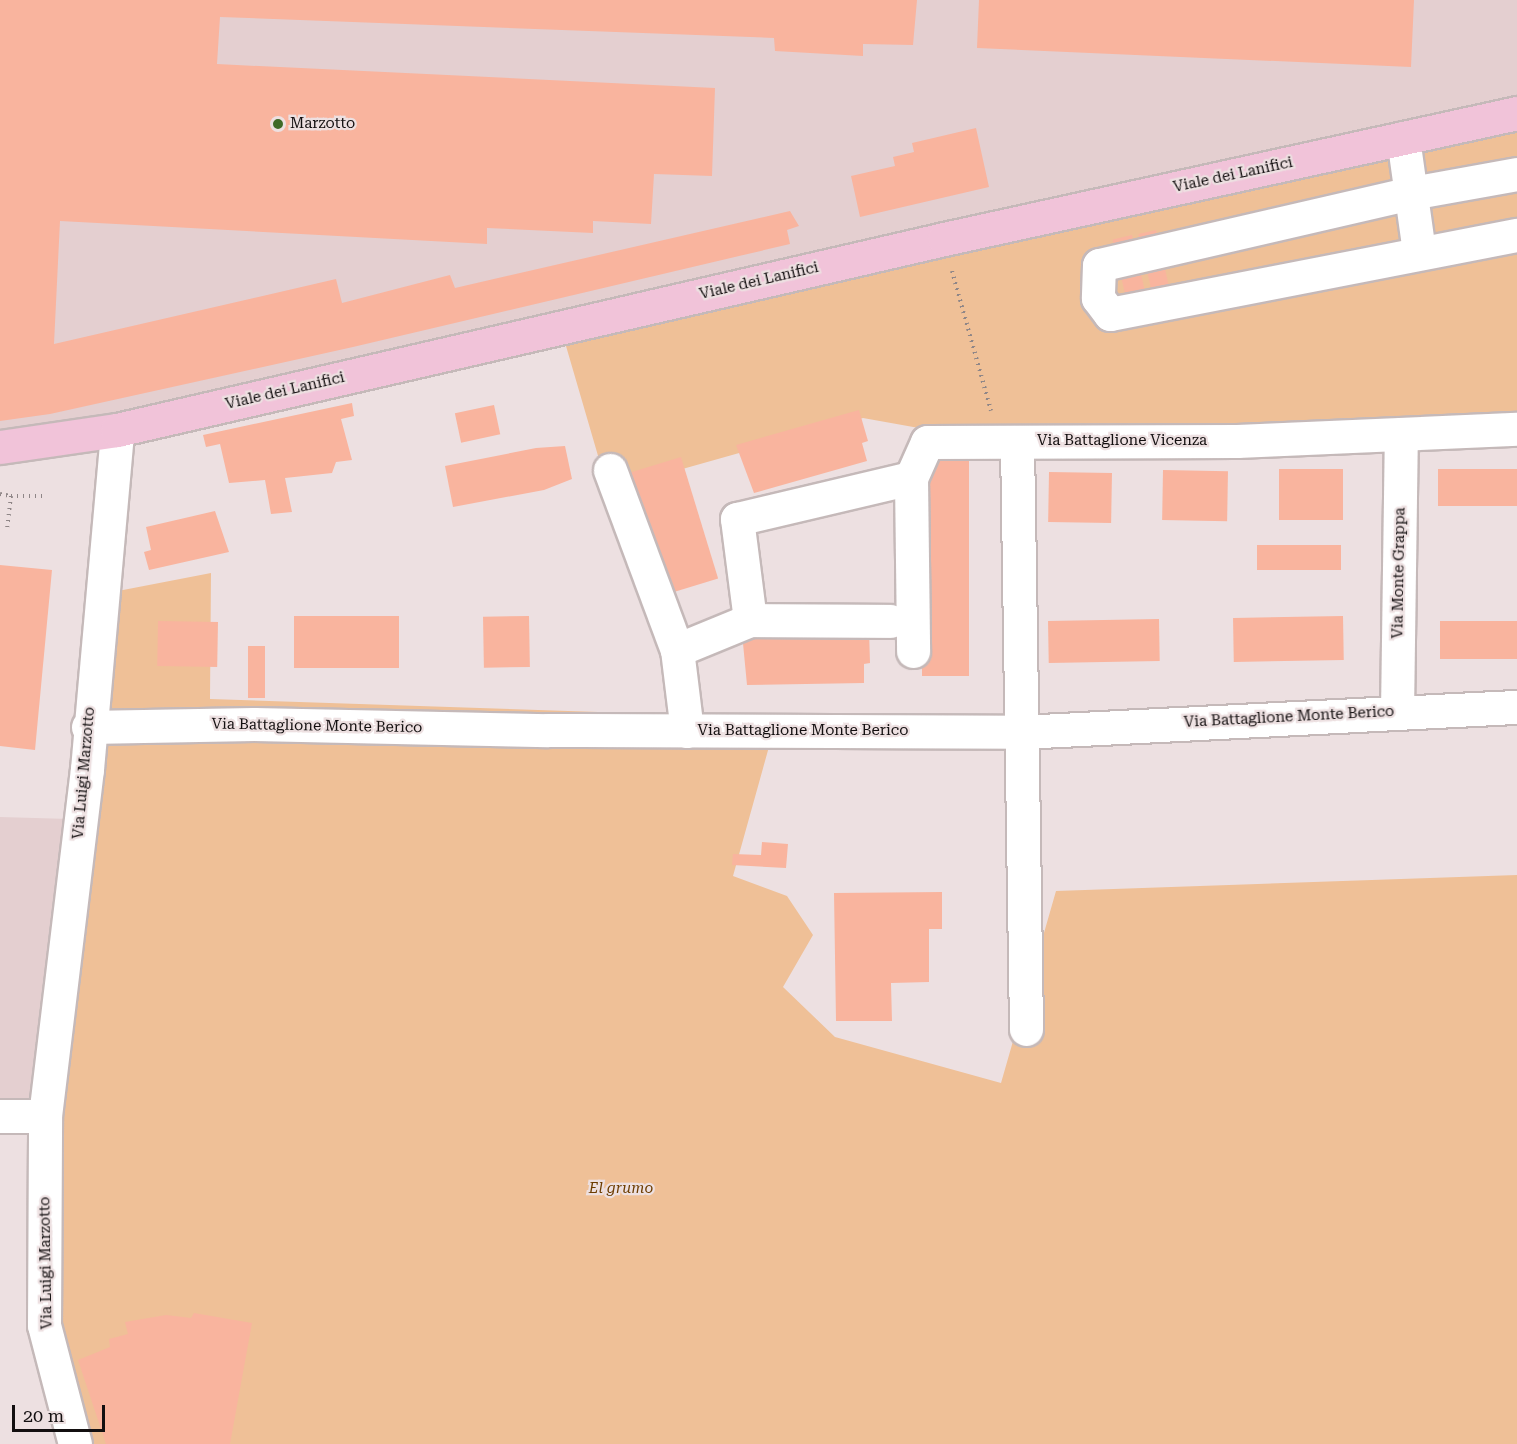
<!DOCTYPE html>
<style>
body{margin:0}
#map{position:relative;width:1517px;height:1444px;overflow:hidden;background:#ede0e1;font-family:"Roboto Serif",serif}
div>[style]{position:absolute}
.built>*{inset:0;background:#e4cfd0}
.green>*{inset:0;background:#efc097}
.building>*{inset:0;background:#f9b49e;transform-origin:0 0}
.path>*{height:4px;margin-top:-2px;transform-origin:0;background:repeating-linear-gradient(90deg,#8f8687 0 1.5px,transparent 0 6px)}
.roads{filter:drop-shadow(2px 0 #c5b9b9) drop-shadow(-2px 0 #c5b9b9) drop-shadow(0 2px #c5b9b9) drop-shadow(0 -2px #c5b9b9)}
.minor>*{height:33px;margin:-16.5px;padding:0 16.5px;transform-origin:16.5px;border-radius:16.5px;background:#fff}
.major>*{height:33px;margin:-16.5px;padding:0 16.5px;transform-origin:16.5px;border-radius:16.5px;background:#f1c3d9}
.dots>*{width:16px;height:16px;translate:-50% -50%;box-sizing:border-box;border:3px solid #ede0e1;border-radius:50%}
span{translate:-50% -50%;white-space:nowrap;text-align:center;line-height:1.15;-webkit-text-stroke:4.5px #ede0e1;paint-order:stroke}
.poi-label{font-size:15px;color:#130f10}
.left{translate:0 -50%;text-align:left}
.street-label{font-size:15px;color:#130f10}
.park-label{font-size:15px;color:#6d3d01;font-style:italic}
.scale{position:absolute;left:12px;top:1405px;width:93px;height:27px;box-sizing:border-box;border:3px solid #130f10;border-top:0;padding-left:8px;font-size:18px;line-height:21px;white-space:nowrap;color:#130f10;-webkit-text-stroke:4px #ede0e1;paint-order:stroke}
</style>
<div id="map">
<div class="built">
<i style="clip-path:polygon(0 0,1517px 0,1517px 97px,1429px 123px,0 449px)"></i>
<i style="clip-path:polygon(0 817px,70px 819px,33px 1129px,0 1128px)"></i>
</div>
<div class="green">
<i style="clip-path:polygon(1517px 97px,1517px 445px,1030px 448px,863px 418px,608px 490px,559px 322px,1429px 123px)"></i>
<i style="clip-path:polygon(211px 573px,210px 699px,777px 718px,733px 876px,787px 896px,813px 935px,783px 987px,835px 1037px,1001px 1083px,1056px 891px,1517px 875px,1517px 1444px,64px 1444px,41px 1349px,92px 596px)"></i>
</div>
<div class="building">
<i style="clip-path:polygon(0 0,917px 0,913px 45px,863px 44px,863px 56px,775px 51px,774px 38px,220px 17px,217px 64px,715px 88px,712px 176px,654px 174px,651px 224px,593px 221px,593px 233px,487px 228px,487px 244px,60px 221px,54px 344px,336px 279px,342px 303px,450px 275px,455px 288px,790px 211px,799px 226px,787px 230px,790px 244px,353px 347px,50px 414px,0 421px)"></i>
<i style="clip-path:polygon(979px 0,1414px 0,1411px 67px,977px 48px)"></i>
<i style="clip-path:polygon(976px 128px,989px 187px,860px 217px,851px 176px,895px 166px,893px 157px,914px 152px,912px 143px)"></i>
<i style="left:1156px;top:230px;width:82px;height:18px;rotate:77deg"></i>
<i style="left:1132px;top:235px;width:82px;height:20px;rotate:77deg"></i>
<i style="clip-path:polygon(352px 403px,354px 416px,341px 419px,352px 460px,336px 462px,332px 473px,285px 478px,292px 512px,271px 514px,265px 480px,229px 483px,220px 444px,206px 447px,203px 435px)"></i>
<i style="left:494px;top:405px;width:30px;height:40px;rotate:78deg"></i>
<i style="clip-path:polygon(859px 410px,868px 441px,862px 443px,867px 461px,754px 493px,736px 445px)"></i>
<i style="clip-path:polygon(565px 446px,572px 479px,544px 490px,453px 507px,445px 466px,536px 448px)"></i>
<i style="left:922px;top:455px;width:47px;height:221px"></i>
<i style="left:681px;top:457px;width:127px;height:53px;rotate:73deg"></i>
<i style="left:1279px;top:469px;width:64px;height:51px"></i>
<i style="left:1517px;top:469px;width:37px;height:79px;rotate:90deg"></i>
<i style="left:1163px;top:470px;width:65px;height:50px;rotate:1deg"></i>
<i style="left:1049px;top:472px;width:63px;height:50px;rotate:1deg"></i>
<i style="clip-path:polygon(215px 511px,229px 552px,149px 570px,144px 552px,151px 550px,146px 527px)"></i>
<i style="left:1341px;top:545px;width:25px;height:84px;rotate:90deg"></i>
<i style="clip-path:polygon(0 565px,52px 570px,35px 750px,0 746px)"></i>
<i style="left:294px;top:616px;width:105px;height:52px"></i>
<i style="left:529px;top:616px;width:51px;height:46px;rotate:89deg"></i>
<i style="left:1343px;top:616px;width:44px;height:110px;rotate:89deg"></i>
<i style="left:1159px;top:619px;width:42px;height:111px;rotate:89deg"></i>
<i style="left:158px;top:621px;width:60px;height:45px;rotate:1deg"></i>
<i style="left:1517px;top:621px;width:38px;height:77px;rotate:90deg"></i>
<i style="clip-path:polygon(869px 630px,870px 663px,864px 664px,864px 683px,747px 685px,742px 633px)"></i>
<i style="left:248px;top:646px;width:17px;height:52px"></i>
<i style="clip-path:polygon(762px 842px,788px 844px,786px 868px,732px 865px,733px 854px,761px 855px)"></i>
<i style="clip-path:polygon(942px 892px,942px 929px,929px 929px,929px 982px,891px 983px,892px 1021px,836px 1021px,834px 893px)"></i>
<i style="clip-path:polygon(194px 1313px,252px 1323px,230px 1444px,106px 1444px,78px 1360px,110px 1347px,109px 1339px,128px 1334px,125px 1322px,166px 1315px,191px 1318px)"></i>
</div>
<div class="path">
<i style="left:952px;top:271px;width:145px;rotate:74.4deg"></i>
<i style="left:0;top:494px;width:11px;rotate:10deg"></i>
<i style="left:11px;top:496px;width:35px;rotate:97deg"></i>
<i style="left:11px;top:496px;width:34px"></i>
</div>
<div class="roads">
<div class="minor">
<i style="left:1403px;top:138px;width:115px;rotate:82deg"></i>
<i style="left:1517px;top:174px;width:108px;rotate:169.8deg"></i>
<i style="left:1411px;top:193px;width:320px;rotate:167deg"></i>
<i style="left:1099px;top:265px;width:33px;rotate:92deg"></i>
<i style="left:1098px;top:298px;width:20px;rotate:53deg"></i>
<i style="left:1110px;top:314px;width:415px;rotate:-11deg"></i>
<i style="left:1017px;top:442px;width:587px;rotate:89.12deg"></i>
<i style="left:610px;top:470px;width:192px;rotate:69.6deg"></i>
<i style="left:911px;top:478px;width:173px;rotate:89.3deg"></i>
<i style="left:750px;top:620px;width:140px;rotate:0.4deg"></i>
<i style="left:1397px;top:712px;width:278px;rotate:-89.2deg"></i>
<i style="left:88px;top:727px;width:166px;rotate:-1deg"></i>
<i style="left:254px;top:724px;width:294px;rotate:1.2deg"></i>
<i style="left:548px;top:730px;width:473px;rotate:0.2deg"></i>
<i style="left:1021px;top:732px;width:497px;rotate:-2.9deg"></i>
<i style="left:687px;top:731px;width:82px;rotate:-97deg"></i>
<i style="left:677px;top:650px;width:79px;rotate:-22.3deg"></i>
<i style="left:750px;top:620px;width:102px;rotate:-97.3deg"></i>
<i style="left:737px;top:519px;width:179px;rotate:-13.3deg"></i>
<i style="left:911px;top:478px;width:39px;rotate:-66deg"></i>
<i style="left:927px;top:442px;width:310px;rotate:-0.2deg"></i>
<i style="left:1237px;top:441px;width:280px;rotate:-2.5deg"></i>
<i style="left:0;top:1116px;width:45px"></i>
<i style="left:75px;top:1444px;width:123px;rotate:-104.6deg"></i>
<i style="left:44px;top:1325px;width:209px;rotate:-89.7deg"></i>
<i style="left:45px;top:1116px;width:350px;rotate:-83.1deg"></i>
<i style="left:87px;top:769px;width:340px;rotate:-84.9deg"></i>
</div>
<div class="major">
<i style="left:0;top:447px;width:118px;rotate:-8.3deg"></i>
<i style="left:117px;top:430px;width:849px;rotate:-13deg"></i>
<i style="left:944px;top:239px;width:587px;rotate:-12.4deg"></i>
</div>
</div>
<div class="dots">
<i style="left:278px;top:124px;background:#3f6a28"></i>
</div>
<div class="poi-label">
<span class="left" style="left:290px;top:124px">Marzotto</span>
</div>
<div class="street-label">
<span style="left:1233px;top:175px;rotate:-12deg">Viale dei Lanifici</span>
<span style="left:759px;top:281px;rotate:-13deg">Viale dei Lanifici</span>
<span style="left:285px;top:391px;rotate:-13deg">Viale dei Lanifici</span>
<span style="left:1122px;top:441px">Via Battaglione Vicenza</span>
<span style="left:1399px;top:573px;rotate:-89deg">Via Monte Grappa</span>
<span style="left:1289px;top:717px;rotate:-3deg">Via Battaglione Monte Berico</span>
<span style="left:317px;top:726px;rotate:1deg">Via Battaglione Monte Berico</span>
<span style="left:803px;top:731px">Via Battaglione Monte Berico</span>
<span style="left:84px;top:773px;rotate:-85deg">Via Luigi Marzotto</span>
<span style="left:46px;top:1263px;rotate:-91deg">Via Luigi Marzotto</span>
</div>
<div class="park-label">
<span style="left:621px;top:1189px">El grumo</span>
</div>
<div class="scale">20 m</div>
</div>
